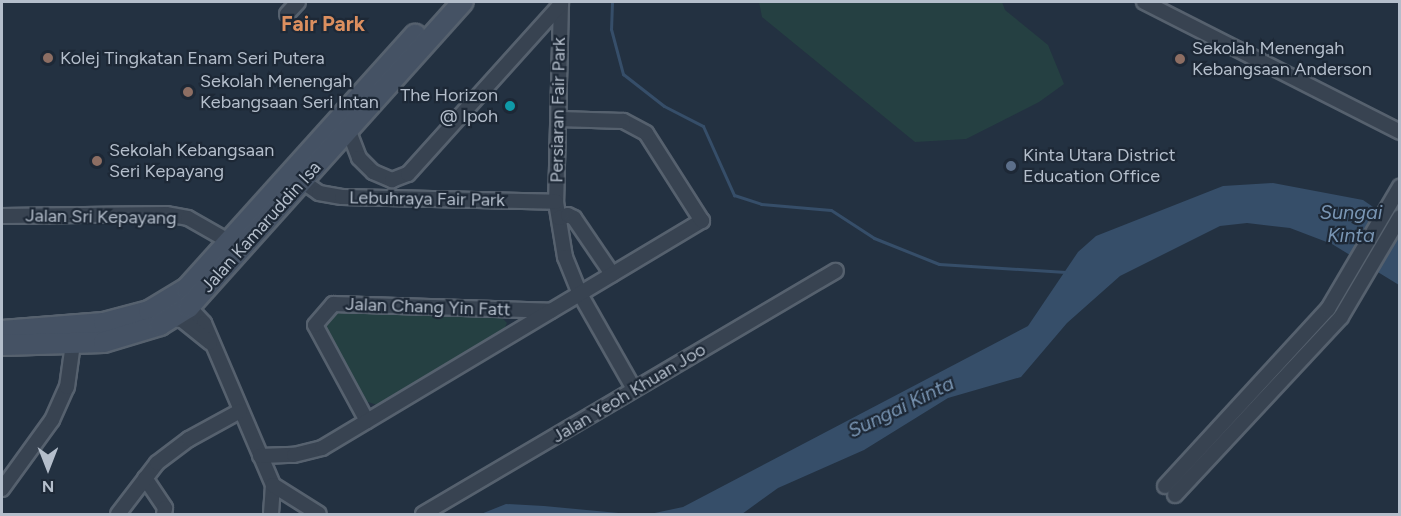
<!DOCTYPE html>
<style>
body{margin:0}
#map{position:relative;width:1401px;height:516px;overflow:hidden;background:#233141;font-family:Figtree,sans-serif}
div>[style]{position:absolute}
.green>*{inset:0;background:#254042}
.water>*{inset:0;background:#364e69}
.stream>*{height:3px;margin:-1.5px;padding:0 1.5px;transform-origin:1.5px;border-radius:1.5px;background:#364e69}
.roads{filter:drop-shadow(2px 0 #56616e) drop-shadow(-2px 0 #56616e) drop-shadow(0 2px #56616e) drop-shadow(0 -2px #56616e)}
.street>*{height:14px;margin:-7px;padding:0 7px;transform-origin:7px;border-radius:7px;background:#384351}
.secondary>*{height:20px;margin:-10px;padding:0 10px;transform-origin:10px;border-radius:10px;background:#455264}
.dots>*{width:16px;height:16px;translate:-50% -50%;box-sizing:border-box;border:3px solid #1d2836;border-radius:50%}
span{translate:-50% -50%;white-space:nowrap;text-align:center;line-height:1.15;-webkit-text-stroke:4.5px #1d2836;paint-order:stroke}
.poi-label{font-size:18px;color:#b4becb}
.left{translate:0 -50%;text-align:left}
.right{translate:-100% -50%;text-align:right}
.street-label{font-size:18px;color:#b4becb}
.water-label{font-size:20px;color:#7a96b4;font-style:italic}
.quarter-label{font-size:21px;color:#dc8f5f;font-weight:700}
.frame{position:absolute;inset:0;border:3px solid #b4becb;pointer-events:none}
.north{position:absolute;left:18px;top:438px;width:60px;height:60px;-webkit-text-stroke:4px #1d2836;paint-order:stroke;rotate:180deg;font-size:16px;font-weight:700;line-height:24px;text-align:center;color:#b4becb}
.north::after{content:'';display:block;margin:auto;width:21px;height:27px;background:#b4becb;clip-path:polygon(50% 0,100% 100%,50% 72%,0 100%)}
</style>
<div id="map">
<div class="green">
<i style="clip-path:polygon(759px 2px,1002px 2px,1005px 10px,1048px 45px,1064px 84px,1039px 102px,966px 139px,915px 142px,762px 17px)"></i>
<i style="clip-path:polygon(338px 312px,500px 316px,507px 323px,504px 329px,377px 405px,362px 400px,325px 326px)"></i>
</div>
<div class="water">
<i style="clip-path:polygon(1273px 183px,1363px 200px,1399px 225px,1399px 285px,1332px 244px,1290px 228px,1247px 223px,1220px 226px,1120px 276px,1067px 323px,1021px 377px,948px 398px,864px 450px,778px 488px,742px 514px,650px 514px,683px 507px,1028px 326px,1078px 252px,1096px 236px,1223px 186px)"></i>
<i style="clip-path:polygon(506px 504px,544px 506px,629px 514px,481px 514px)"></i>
</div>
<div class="stream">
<i style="left:612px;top:2px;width:27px;rotate:92deg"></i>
<i style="left:611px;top:29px;width:47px;rotate:75.1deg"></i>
<i style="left:623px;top:74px;width:52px;rotate:38deg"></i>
<i style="left:664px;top:106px;width:44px;rotate:27.1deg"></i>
<i style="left:703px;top:126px;width:76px;rotate:65.8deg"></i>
<i style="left:734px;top:195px;width:28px;rotate:18deg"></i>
<i style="left:761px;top:204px;width:70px;rotate:4.9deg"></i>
<i style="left:831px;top:210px;width:51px;rotate:33.1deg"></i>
<i style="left:874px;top:238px;width:70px;rotate:21.8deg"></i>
<i style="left:939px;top:264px;width:127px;rotate:3.6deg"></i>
</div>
<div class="roads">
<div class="street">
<i style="left:561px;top:2px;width:200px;rotate:91.4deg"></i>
<i style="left:556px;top:202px;width:56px;rotate:80.7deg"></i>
<i style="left:565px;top:257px;width:40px;rotate:68deg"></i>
<i style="left:580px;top:294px;width:109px;rotate:60.4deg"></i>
<i style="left:1144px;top:2px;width:287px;rotate:26.9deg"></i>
<i style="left:287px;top:14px;width:16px;rotate:-47deg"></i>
<i style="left:348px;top:129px;width:31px;rotate:69deg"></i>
<i style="left:359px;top:158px;width:20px;rotate:45deg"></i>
<i style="left:373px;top:172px;width:21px;rotate:23deg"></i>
<i style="left:392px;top:180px;width:17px;rotate:-21deg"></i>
<i style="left:408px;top:174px;width:229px;rotate:-48deg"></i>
<i style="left:302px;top:181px;width:21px;rotate:35deg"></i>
<i style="left:319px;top:193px;width:23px;rotate:10deg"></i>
<i style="left:342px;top:197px;width:214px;rotate:1.3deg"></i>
<i style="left:2px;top:216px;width:164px;rotate:-0.7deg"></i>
<i style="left:166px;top:214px;width:22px;rotate:10deg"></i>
<i style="left:188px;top:218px;width:48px;rotate:29.7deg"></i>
<i style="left:559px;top:218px;width:9px;rotate:-18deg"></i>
<i style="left:568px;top:215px;width:7px;rotate:27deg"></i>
<i style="left:574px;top:218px;width:68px;rotate:55.8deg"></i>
<i style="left:189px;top:307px;width:22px;rotate:47deg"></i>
<i style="left:204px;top:323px;width:176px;rotate:66.9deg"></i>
<i style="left:273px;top:485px;width:29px;rotate:94deg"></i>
<i style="left:172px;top:319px;width:10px;rotate:6deg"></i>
<i style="left:182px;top:320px;width:36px;rotate:39deg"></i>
<i style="left:367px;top:421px;width:109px;rotate:-118.4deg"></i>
<i style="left:315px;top:325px;width:28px;rotate:-49deg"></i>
<i style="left:333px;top:304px;width:218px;rotate:1.8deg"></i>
<i style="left:260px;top:456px;width:34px;rotate:-2deg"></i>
<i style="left:294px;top:455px;width:29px;rotate:-14deg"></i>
<i style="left:322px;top:448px;width:443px;rotate:-30.9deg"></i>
<i style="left:702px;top:221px;width:104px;rotate:-122.5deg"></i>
<i style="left:646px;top:133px;width:26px;rotate:-152deg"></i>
<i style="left:623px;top:121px;width:64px;rotate:-178.2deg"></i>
<i style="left:145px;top:478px;width:36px;rotate:56deg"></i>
<i style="left:165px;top:508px;width:6px;rotate:99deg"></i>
<i style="left:273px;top:485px;width:54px;rotate:32.2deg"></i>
<i style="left:1165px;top:486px;width:241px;rotate:-47.4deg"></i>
<i style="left:1328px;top:309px;width:142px;rotate:-59.5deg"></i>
<i style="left:2px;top:489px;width:85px;rotate:-54.1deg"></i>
<i style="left:52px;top:420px;width:36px;rotate:-66deg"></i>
<i style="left:67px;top:387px;width:43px;rotate:-82.1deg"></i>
<i style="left:1175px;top:495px;width:243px;rotate:-47deg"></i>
<i style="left:1341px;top:317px;width:116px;rotate:-59.5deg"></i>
<i style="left:118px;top:514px;width:64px;rotate:-52.6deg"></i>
<i style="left:157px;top:463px;width:40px;rotate:-37deg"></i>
<i style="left:189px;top:439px;width:58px;rotate:-28.8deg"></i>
<i style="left:423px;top:514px;width:479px;rotate:-30.5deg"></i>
</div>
<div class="secondary">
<i style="left:2px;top:331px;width:102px;rotate:-4.5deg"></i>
<i style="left:104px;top:323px;width:47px;rotate:-14.9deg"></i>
<i style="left:149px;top:311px;width:44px;rotate:-31.2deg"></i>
<i style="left:187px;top:288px;width:341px;rotate:-48deg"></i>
<i style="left:2px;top:345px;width:102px;rotate:-1.7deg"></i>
<i style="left:104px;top:342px;width:59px;rotate:-16.9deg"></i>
<i style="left:160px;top:325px;width:34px;rotate:-32deg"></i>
<i style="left:189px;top:307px;width:410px;rotate:-48.1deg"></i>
</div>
</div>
<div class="dots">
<i style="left:48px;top:58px;background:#8d6e63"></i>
<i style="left:1180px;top:59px;background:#8d6e63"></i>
<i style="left:188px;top:92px;background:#8d6e63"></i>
<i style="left:510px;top:106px;background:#0f9aa8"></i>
<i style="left:97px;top:161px;background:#8d6e63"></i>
<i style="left:1011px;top:166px;background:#5c6f8a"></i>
</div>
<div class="poi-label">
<span class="left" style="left:1192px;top:59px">Sekolah Menengah<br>Kebangsaan Anderson</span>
<span class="left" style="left:60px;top:58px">Kolej Tingkatan Enam Seri Putera</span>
<span class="left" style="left:200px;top:92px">Sekolah Menengah<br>Kebangsaan Seri Intan</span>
<span class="right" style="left:498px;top:106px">The Horizon<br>@ Ipoh</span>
<span class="left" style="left:109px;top:161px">Sekolah Kebangsaan<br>Seri Kepayang</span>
<span class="left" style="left:1023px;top:166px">Kinta Utara District<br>Education Office</span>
</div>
<div class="street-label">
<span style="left:558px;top:110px;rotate:-89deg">Persiaran Fair Park</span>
<span style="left:427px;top:199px;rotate:1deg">Lebuhraya Fair Park</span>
<span style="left:101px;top:217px;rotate:1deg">Jalan Sri Kepayang</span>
<span style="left:261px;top:227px;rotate:-48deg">Jalan Kamaruddin Isa</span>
<span style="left:428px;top:307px;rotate:2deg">Jalan Chang Yin Fatt</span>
<span style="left:629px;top:393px;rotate:-31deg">Jalan Yeoh Khuan Joo</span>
</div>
<div class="water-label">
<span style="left:1351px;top:224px">Sungai<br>Kinta</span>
<span style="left:901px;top:407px;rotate:-26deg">Sungai Kinta</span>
</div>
<div class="quarter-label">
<span style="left:323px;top:24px">Fair Park</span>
</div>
<div class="frame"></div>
<div class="north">N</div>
</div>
